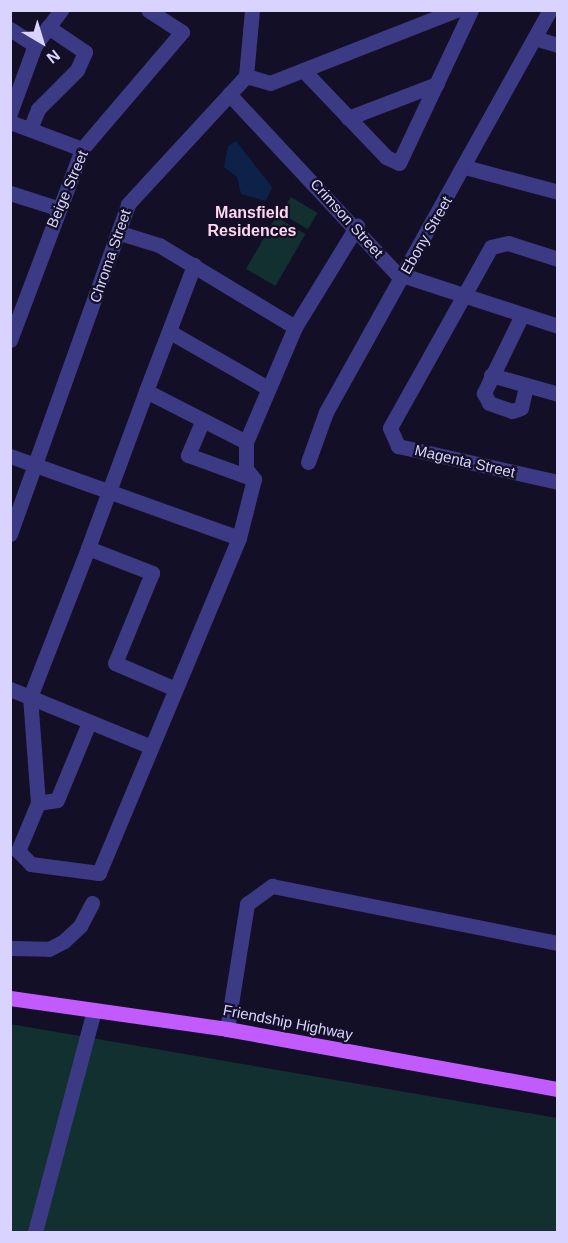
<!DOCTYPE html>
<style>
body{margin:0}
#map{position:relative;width:568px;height:1243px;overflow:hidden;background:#130f26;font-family:Helvetica,sans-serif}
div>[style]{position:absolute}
.green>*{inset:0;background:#12302f;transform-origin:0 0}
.water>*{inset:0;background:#0c2248}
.minor>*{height:15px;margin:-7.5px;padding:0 7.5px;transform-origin:7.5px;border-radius:7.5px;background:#3d3a85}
.major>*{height:15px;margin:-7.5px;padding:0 7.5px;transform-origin:7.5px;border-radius:7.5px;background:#c25bff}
span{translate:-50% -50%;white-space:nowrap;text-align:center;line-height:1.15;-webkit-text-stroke:4.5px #130f26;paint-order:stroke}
.street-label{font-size:15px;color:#d9d4ff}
.neighbourhood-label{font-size:16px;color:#ffd6f0;font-weight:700}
.frame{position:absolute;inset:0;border:12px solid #d9d4ff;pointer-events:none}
.north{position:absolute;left:12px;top:12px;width:60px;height:60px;-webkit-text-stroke:4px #130f26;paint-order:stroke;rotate:142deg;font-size:16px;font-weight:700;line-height:24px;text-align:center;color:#d9d4ff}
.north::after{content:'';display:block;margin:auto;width:21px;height:27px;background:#d9d4ff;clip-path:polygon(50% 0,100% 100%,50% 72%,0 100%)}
</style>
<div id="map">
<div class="green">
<i style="left:291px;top:197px;width:31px;height:19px;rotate:31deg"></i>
<i style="left:276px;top:217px;width:34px;height:60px;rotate:30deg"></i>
<i style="clip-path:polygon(10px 1024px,557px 1118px,557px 1232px,11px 1232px)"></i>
</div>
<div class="water">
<i style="clip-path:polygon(236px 141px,272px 187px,266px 201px,241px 194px,237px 177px,224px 167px,228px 146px)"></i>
</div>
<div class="minor">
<i style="left:10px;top:29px;width:30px;rotate:33deg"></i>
<i style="left:538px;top:39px;width:21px;rotate:17deg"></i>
<i style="left:303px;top:70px;width:120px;rotate:46.3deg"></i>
<i style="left:386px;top:157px;width:14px;rotate:25deg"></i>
<i style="left:399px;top:163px;width:169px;rotate:-64.8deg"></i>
<i style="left:246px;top:76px;width:25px;rotate:16deg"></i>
<i style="left:270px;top:83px;width:200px;rotate:-21.4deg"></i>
<i style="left:229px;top:94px;width:245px;rotate:47deg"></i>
<i style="left:396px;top:273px;width:170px;rotate:18.1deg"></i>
<i style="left:10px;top:113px;width:72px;rotate:-69.8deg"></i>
<i style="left:35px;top:45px;width:44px;rotate:-53.4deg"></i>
<i style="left:348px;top:118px;width:95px;rotate:-20.9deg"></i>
<i style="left:10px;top:122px;width:77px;rotate:20.6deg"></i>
<i style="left:30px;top:129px;width:22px;rotate:-68deg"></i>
<i style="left:38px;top:109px;width:55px;rotate:-45deg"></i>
<i style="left:77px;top:70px;width:20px;rotate:-66deg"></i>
<i style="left:85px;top:52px;width:45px;rotate:-146deg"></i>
<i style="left:465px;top:167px;width:96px;rotate:15deg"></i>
<i style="left:10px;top:193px;width:49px;rotate:17.7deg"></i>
<i style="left:120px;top:233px;width:41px;rotate:17.1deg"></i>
<i style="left:159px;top:245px;width:159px;rotate:31.1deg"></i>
<i style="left:558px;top:259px;width:52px;rotate:-162.3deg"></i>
<i style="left:508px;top:243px;width:17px;rotate:167deg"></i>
<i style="left:491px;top:247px;width:207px;rotate:119.2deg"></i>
<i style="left:390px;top:428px;width:20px;rotate:66deg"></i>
<i style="left:398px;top:446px;width:164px;rotate:12.7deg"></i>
<i style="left:521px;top:317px;width:85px;rotate:116deg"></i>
<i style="left:484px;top:393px;width:11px;rotate:63deg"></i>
<i style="left:489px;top:403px;width:24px;rotate:19deg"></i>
<i style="left:512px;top:411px;width:9px;rotate:-18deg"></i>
<i style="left:521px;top:408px;width:23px;rotate:-77deg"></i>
<i style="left:170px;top:332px;width:111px;rotate:29.8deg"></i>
<i style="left:10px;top:340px;width:204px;rotate:-69.3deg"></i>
<i style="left:82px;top:149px;width:154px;rotate:-49.5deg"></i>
<i style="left:182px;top:32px;width:40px;rotate:-147.1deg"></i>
<i style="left:491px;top:375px;width:70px;rotate:15.8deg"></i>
<i style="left:146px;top:391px;width:112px;rotate:27deg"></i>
<i style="left:246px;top:442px;width:27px;rotate:90deg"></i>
<i style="left:246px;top:469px;width:13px;rotate:51deg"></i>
<i style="left:254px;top:479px;width:61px;rotate:104.3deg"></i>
<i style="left:239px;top:538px;width:363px;rotate:112.7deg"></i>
<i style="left:99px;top:873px;width:69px;rotate:-172.5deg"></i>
<i style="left:31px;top:864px;width:18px;rotate:-135deg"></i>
<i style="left:18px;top:851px;width:52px;rotate:-67.4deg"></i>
<i style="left:38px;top:803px;width:106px;rotate:-94.3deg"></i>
<i style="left:30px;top:697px;width:160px;rotate:-68.7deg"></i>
<i style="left:88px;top:548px;width:167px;rotate:-69.7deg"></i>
<i style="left:146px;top:391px;width:135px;rotate:-69.1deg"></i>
<i style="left:202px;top:422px;width:36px;rotate:113deg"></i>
<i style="left:188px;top:455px;width:70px;rotate:20deg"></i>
<i style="left:246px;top:442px;width:125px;rotate:-66.9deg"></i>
<i style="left:295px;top:327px;width:119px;rotate:-58.5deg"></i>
<i style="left:10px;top:456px;width:243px;rotate:19.7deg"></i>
<i style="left:308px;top:462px;width:53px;rotate:-70.2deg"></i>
<i style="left:326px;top:412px;width:460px;rotate:-60.9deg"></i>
<i style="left:10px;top:534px;width:350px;rotate:-70.3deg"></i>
<i style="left:128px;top:204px;width:174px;rotate:-47.3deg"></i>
<i style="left:246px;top:76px;width:66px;rotate:-84.8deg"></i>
<i style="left:88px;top:548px;width:69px;rotate:21.3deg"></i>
<i style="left:152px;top:573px;width:97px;rotate:112.3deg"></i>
<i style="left:115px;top:663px;width:63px;rotate:23.3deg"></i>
<i style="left:10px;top:689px;width:150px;rotate:22.3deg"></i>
<i style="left:38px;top:803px;width:19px;rotate:-9deg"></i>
<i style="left:57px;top:800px;width:81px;rotate:-67.5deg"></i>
<i style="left:10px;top:948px;width:39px;rotate:1deg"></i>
<i style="left:49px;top:949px;width:17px;rotate:-28deg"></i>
<i style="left:64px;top:941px;width:22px;rotate:-43deg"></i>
<i style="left:80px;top:926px;width:26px;rotate:-62deg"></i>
<i style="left:227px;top:1029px;width:127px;rotate:-80.9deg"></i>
<i style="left:247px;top:904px;width:31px;rotate:-36deg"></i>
<i style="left:272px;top:886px;width:292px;rotate:11.3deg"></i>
<i style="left:35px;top:1232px;width:230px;rotate:-75.1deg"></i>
</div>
<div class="major">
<i style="left:10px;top:998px;width:219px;rotate:8.1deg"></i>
<i style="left:227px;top:1029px;width:336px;rotate:10.3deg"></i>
</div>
<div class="street-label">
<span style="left:67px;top:189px;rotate:-67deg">Beige Street</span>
<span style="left:347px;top:218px;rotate:48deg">Crimson Street</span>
<span style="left:426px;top:235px;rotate:-60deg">Ebony Street</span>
<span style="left:110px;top:256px;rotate:-71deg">Chroma Street</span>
<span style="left:465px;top:461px;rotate:13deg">Magenta Street</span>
<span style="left:288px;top:1022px;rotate:11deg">Friendship Highway</span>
</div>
<div class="neighbourhood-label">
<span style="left:252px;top:222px">Mansfield<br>Residences</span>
</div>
<div class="frame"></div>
<div class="north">N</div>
</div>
